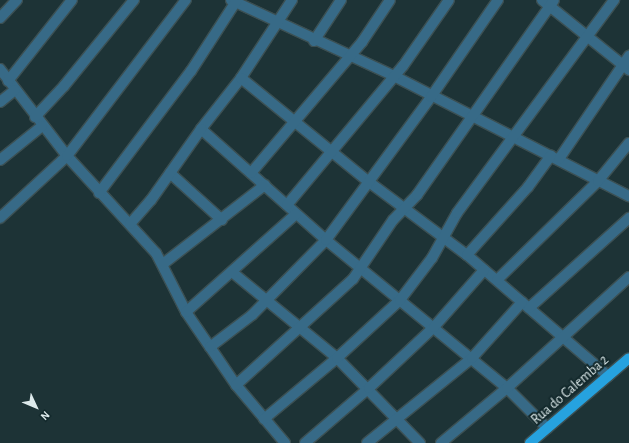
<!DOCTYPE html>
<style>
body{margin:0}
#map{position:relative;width:629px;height:443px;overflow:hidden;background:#1d3336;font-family:"Alegreya Sans",sans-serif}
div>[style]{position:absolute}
.roads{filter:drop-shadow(1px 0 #3c5053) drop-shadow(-1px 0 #3c5053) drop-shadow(0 1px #3c5053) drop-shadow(0 -1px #3c5053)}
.minor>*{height:10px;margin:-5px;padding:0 5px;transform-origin:5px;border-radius:5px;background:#376a87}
.major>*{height:10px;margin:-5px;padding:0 5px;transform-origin:5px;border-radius:5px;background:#26a2df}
span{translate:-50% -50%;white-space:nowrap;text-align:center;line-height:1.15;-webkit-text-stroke:4px #13292c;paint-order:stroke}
.street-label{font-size:14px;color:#ddeaeb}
.north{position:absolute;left:16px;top:387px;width:40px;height:40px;-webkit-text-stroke:3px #13292c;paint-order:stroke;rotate:134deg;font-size:11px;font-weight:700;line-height:16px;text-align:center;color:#ddeaeb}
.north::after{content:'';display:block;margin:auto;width:14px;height:18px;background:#ddeaeb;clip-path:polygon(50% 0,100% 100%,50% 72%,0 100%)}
</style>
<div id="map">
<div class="roads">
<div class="minor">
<i style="left:231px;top:0;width:180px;rotate:25deg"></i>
<i style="left:394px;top:76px;width:264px;rotate:27.1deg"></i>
<i style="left:292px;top:0;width:93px;rotate:123.2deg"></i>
<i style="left:241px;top:78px;width:65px;rotate:128.1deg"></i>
<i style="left:201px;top:129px;width:167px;rotate:41.6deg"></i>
<i style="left:326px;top:240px;width:234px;rotate:39.3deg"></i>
<i style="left:507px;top:388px;width:57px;rotate:45deg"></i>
<i style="left:542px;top:0;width:112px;rotate:38.8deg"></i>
<i style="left:0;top:18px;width:25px;rotate:-47deg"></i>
<i style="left:314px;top:41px;width:49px;rotate:-56.6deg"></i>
<i style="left:0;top:69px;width:110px;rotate:52.4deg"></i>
<i style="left:67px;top:156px;width:132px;rotate:47.5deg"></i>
<i style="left:156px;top:253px;width:66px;rotate:63deg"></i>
<i style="left:186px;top:312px;width:42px;rotate:55.6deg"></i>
<i style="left:210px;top:347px;width:46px;rotate:55.6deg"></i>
<i style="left:236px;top:385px;width:76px;rotate:49.8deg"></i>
<i style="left:241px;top:78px;width:165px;rotate:39.1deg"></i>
<i style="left:369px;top:182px;width:122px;rotate:36.7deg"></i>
<i style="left:467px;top:255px;width:186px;rotate:40.6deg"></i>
<i style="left:8px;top:81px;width:103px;rotate:-51.7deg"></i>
<i style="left:0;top:102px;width:19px;rotate:-39deg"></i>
<i style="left:35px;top:117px;width:42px;rotate:-46.9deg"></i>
<i style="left:64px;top:86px;width:111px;rotate:-50.9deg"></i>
<i style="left:559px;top:159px;width:125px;rotate:-55.8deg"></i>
<i style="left:0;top:160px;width:54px;rotate:-39deg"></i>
<i style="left:170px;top:173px;width:70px;rotate:42.1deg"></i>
<i style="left:251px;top:173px;width:172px;rotate:-49.7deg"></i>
<i style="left:362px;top:42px;width:50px;rotate:-56.3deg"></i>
<i style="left:99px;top:193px;width:153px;rotate:-53deg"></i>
<i style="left:191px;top:71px;width:85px;rotate:-57.1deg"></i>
<i style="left:287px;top:205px;width:181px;rotate:-50.2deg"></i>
<i style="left:403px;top:66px;width:80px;rotate:-55.1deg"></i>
<i style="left:0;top:218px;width:91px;rotate:-42.8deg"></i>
<i style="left:67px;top:156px;width:196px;rotate:-52.7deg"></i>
<i style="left:130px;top:224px;width:32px;rotate:-49deg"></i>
<i style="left:151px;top:200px;width:87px;rotate:-54.8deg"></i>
<i style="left:467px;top:255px;width:91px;rotate:-48.1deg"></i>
<i style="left:528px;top:187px;width:39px;rotate:-54deg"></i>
<i style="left:163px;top:264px;width:129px;rotate:-37.8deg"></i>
<i style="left:232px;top:272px;width:136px;rotate:39.3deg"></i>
<i style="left:337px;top:358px;width:119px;rotate:45.7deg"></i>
<i style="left:497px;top:280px;width:141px;rotate:-44.4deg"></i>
<i style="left:598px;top:181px;width:49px;rotate:-50.8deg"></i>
<i style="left:529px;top:308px;width:135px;rotate:-42deg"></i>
<i style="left:186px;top:312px;width:147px;rotate:-41.7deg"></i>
<i style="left:210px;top:347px;width:53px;rotate:-37.3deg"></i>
<i style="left:252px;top:315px;width:105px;rotate:-45.4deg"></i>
<i style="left:326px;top:240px;width:177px;rotate:-53.7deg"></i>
<i style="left:431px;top:97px;width:118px;rotate:-55.4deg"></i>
<i style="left:236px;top:385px;width:158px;rotate:-42.2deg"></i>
<i style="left:353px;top:279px;width:71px;rotate:-55.9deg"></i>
<i style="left:393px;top:220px;width:35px;rotate:-46deg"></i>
<i style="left:417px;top:195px;width:238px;rotate:-54.9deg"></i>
<i style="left:264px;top:419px;width:95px;rotate:-39.9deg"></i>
<i style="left:337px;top:358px;width:86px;rotate:-42.6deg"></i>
<i style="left:400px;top:300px;width:53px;rotate:-52.7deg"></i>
<i style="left:432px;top:258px;width:51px;rotate:-60.9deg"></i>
<i style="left:457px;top:213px;width:265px;rotate:-53.6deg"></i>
<i style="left:305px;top:443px;width:84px;rotate:-40.7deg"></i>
<i style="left:369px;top:388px;width:89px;rotate:-43.2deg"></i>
<i style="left:434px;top:327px;width:76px;rotate:-48.7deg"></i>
<i style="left:367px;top:443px;width:135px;rotate:-39deg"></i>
<i style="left:472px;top:358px;width:75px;rotate:-48.2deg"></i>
<i style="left:441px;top:443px;width:86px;rotate:-39.8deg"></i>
<i style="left:507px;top:388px;width:165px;rotate:-42.3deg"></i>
</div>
<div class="major">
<i style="left:530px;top:443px;width:130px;rotate:-40.6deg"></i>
</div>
</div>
<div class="street-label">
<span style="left:570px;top:390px;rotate:-41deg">Rua do Calemba 2</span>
</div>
<div class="north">N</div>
</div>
